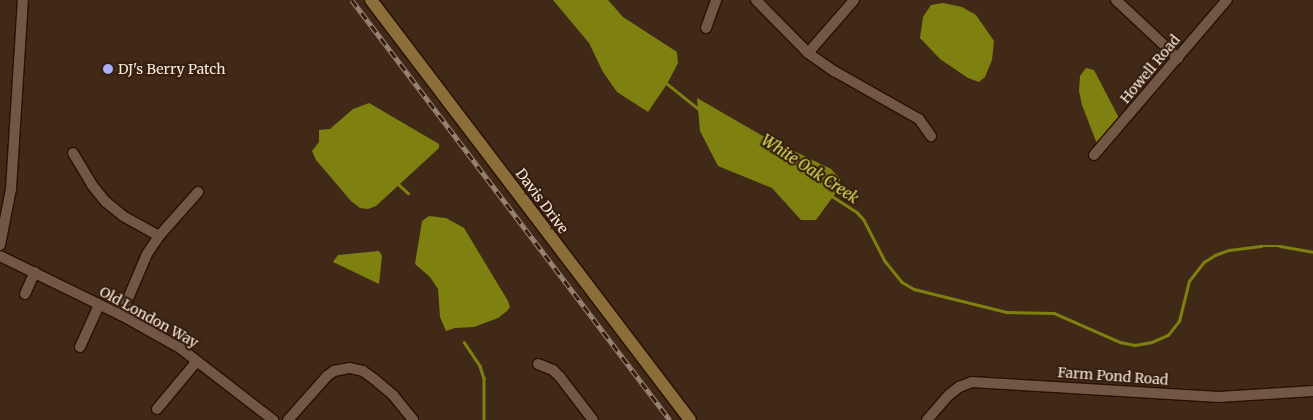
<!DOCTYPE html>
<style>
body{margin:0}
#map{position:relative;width:1313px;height:420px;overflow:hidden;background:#412917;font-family:Merriweather,serif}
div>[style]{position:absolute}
.water>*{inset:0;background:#7e810f}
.stream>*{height:2.5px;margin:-1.25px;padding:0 1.25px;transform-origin:1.25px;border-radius:1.25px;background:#7e810f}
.roads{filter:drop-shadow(1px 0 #271101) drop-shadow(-1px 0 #271101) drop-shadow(0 1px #271101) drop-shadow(0 -1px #271101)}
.minor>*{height:10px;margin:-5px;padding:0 5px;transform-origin:5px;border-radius:5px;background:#725744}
.major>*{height:12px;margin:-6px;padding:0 6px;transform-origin:6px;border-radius:6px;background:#8c6e3a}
.rail>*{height:4.5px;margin-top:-2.25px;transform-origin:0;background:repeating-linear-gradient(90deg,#361f0d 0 8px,#9a8677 0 16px);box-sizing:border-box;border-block:1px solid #9a8677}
.dots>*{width:14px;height:14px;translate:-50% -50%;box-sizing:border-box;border:2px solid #361f0d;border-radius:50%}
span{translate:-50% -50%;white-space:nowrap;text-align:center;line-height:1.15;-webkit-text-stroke:4.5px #361f0d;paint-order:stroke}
.poi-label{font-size:14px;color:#f9e9de}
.left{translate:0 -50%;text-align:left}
.street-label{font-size:14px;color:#f9e9de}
.water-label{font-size:15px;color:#dbe15c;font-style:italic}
</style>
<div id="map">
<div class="water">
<i style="clip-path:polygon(553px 0,608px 0,623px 17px,677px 52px,678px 63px,667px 84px,648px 112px,617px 92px,603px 72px,589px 43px)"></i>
<i style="clip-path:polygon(943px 3px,962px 7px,976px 15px,994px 41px,992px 60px,985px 77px,979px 82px,968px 78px,940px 59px,920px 38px,923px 17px,931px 5px)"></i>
<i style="clip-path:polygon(1086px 68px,1094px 70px,1120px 120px,1097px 144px,1082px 105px,1079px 91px,1080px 76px)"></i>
<i style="clip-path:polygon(697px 98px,761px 135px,831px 169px,840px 179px,840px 187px,816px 220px,801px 220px,772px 188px,718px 166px,700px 131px)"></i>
<i style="clip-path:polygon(369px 103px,439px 144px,439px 148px,376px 206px,368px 209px,360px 208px,351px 201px,316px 160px,312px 151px,319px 142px,319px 130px,330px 129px,353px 109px)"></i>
<i style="clip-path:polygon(429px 216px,446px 218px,464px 228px,508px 301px,510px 307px,507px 311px,498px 318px,474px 327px,455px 328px,446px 331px,440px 317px,438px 289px,430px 277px,415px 264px,422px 221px)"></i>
<i style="clip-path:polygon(379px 251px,382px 256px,379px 284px,333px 262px,338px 255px)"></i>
</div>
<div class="stream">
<i style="left:665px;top:82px;width:45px;rotate:38.7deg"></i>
<i style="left:397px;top:183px;width:15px;rotate:42deg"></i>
<i style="left:832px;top:196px;width:30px;rotate:33deg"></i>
<i style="left:857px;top:212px;width:11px;rotate:49deg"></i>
<i style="left:864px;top:220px;width:46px;rotate:62.9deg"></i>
<i style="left:885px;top:261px;width:27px;rotate:51deg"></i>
<i style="left:902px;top:282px;width:14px;rotate:30deg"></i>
<i style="left:914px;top:289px;width:96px;rotate:13.9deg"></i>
<i style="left:1007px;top:312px;width:47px;rotate:1.2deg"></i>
<i style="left:1054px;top:313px;width:72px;rotate:23.7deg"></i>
<i style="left:1120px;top:342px;width:15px;rotate:11deg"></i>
<i style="left:1135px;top:345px;width:17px;rotate:-10deg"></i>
<i style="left:1152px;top:342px;width:17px;rotate:-24deg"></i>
<i style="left:1168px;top:335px;width:18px;rotate:-52deg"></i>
<i style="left:1179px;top:321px;width:41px;rotate:-76deg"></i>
<i style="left:1189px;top:281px;width:24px;rotate:-52deg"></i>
<i style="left:1204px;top:262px;width:13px;rotate:-32deg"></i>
<i style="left:1215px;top:255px;width:15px;rotate:-20deg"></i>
<i style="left:1229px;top:250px;width:32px;rotate:-7deg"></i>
<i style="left:1261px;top:246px;width:19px"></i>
<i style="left:1280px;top:246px;width:34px;rotate:10deg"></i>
<i style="left:464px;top:342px;width:29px;rotate:56deg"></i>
<i style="left:480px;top:366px;width:13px;rotate:72deg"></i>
<i style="left:484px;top:378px;width:42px;rotate:90deg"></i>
</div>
<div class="roads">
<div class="minor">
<i style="left:756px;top:0;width:74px;rotate:45.5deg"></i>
<i style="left:808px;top:53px;width:70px;rotate:-49deg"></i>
<i style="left:1116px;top:0;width:85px;rotate:43.1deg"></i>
<i style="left:706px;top:28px;width:30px;rotate:-70deg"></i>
<i style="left:808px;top:53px;width:32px;rotate:35deg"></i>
<i style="left:834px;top:71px;width:98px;rotate:29.5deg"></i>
<i style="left:919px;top:119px;width:21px;rotate:55deg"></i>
<i style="left:73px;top:153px;width:37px;rotate:59deg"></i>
<i style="left:92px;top:185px;width:22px;rotate:51deg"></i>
<i style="left:106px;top:202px;width:22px;rotate:39deg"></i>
<i style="left:123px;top:216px;width:41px;rotate:29.1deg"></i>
<i style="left:1094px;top:155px;width:204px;rotate:-49.4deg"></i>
<i style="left:0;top:245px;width:57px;rotate:-78.9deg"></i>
<i style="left:11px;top:189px;width:189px;rotate:-86.4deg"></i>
<i style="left:0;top:256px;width:135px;rotate:26deg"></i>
<i style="left:121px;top:315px;width:68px;rotate:29.2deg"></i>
<i style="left:180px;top:348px;width:118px;rotate:37.7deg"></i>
<i style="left:25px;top:294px;width:24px;rotate:-66deg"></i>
<i style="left:121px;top:315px;width:66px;rotate:-66.9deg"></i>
<i style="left:147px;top:254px;width:22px;rotate:-56deg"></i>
<i style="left:159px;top:236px;width:59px;rotate:-48.4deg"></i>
<i style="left:80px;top:347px;width:46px;rotate:-65.7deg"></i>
<i style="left:538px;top:364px;width:16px;rotate:22deg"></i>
<i style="left:553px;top:370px;width:10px;rotate:45deg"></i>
<i style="left:560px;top:377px;width:54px;rotate:52.5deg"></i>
<i style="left:157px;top:409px;width:62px;rotate:-50.2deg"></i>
<i style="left:288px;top:420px;width:59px;rotate:-48.4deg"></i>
<i style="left:327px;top:376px;width:9px;rotate:-36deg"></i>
<i style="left:334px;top:371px;width:16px;rotate:-11deg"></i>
<i style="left:350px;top:368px;width:13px;rotate:13deg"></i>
<i style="left:363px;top:371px;width:14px;rotate:36deg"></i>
<i style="left:374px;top:379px;width:25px;rotate:40deg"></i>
<i style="left:393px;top:395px;width:32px;rotate:51deg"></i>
<i style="left:927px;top:420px;width:33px;rotate:-49deg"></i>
<i style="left:949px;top:395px;width:13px;rotate:-39deg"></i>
<i style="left:959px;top:387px;width:14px;rotate:-21deg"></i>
<i style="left:972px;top:382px;width:247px;rotate:3.5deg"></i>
<i style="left:1219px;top:397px;width:94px;rotate:-3.7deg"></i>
</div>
<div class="major">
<i style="left:371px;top:0;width:527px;rotate:52.78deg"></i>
</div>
</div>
<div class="rail">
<i style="left:352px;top:0;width:527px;rotate:52.87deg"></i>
</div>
<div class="dots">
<i style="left:108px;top:69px;background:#acaffb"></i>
</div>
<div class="poi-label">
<span class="left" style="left:118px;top:69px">DJ's Berry Patch</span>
</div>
<div class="street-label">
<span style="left:1150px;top:69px;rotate:-50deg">Howell Road</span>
<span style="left:542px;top:201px;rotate:53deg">Davis Drive</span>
<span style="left:149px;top:317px;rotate:29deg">Old London Way</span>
<span style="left:1113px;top:376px;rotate:4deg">Farm Pond Road</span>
</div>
<div class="water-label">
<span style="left:810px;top:169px;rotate:33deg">White Oak Creek</span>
</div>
</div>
